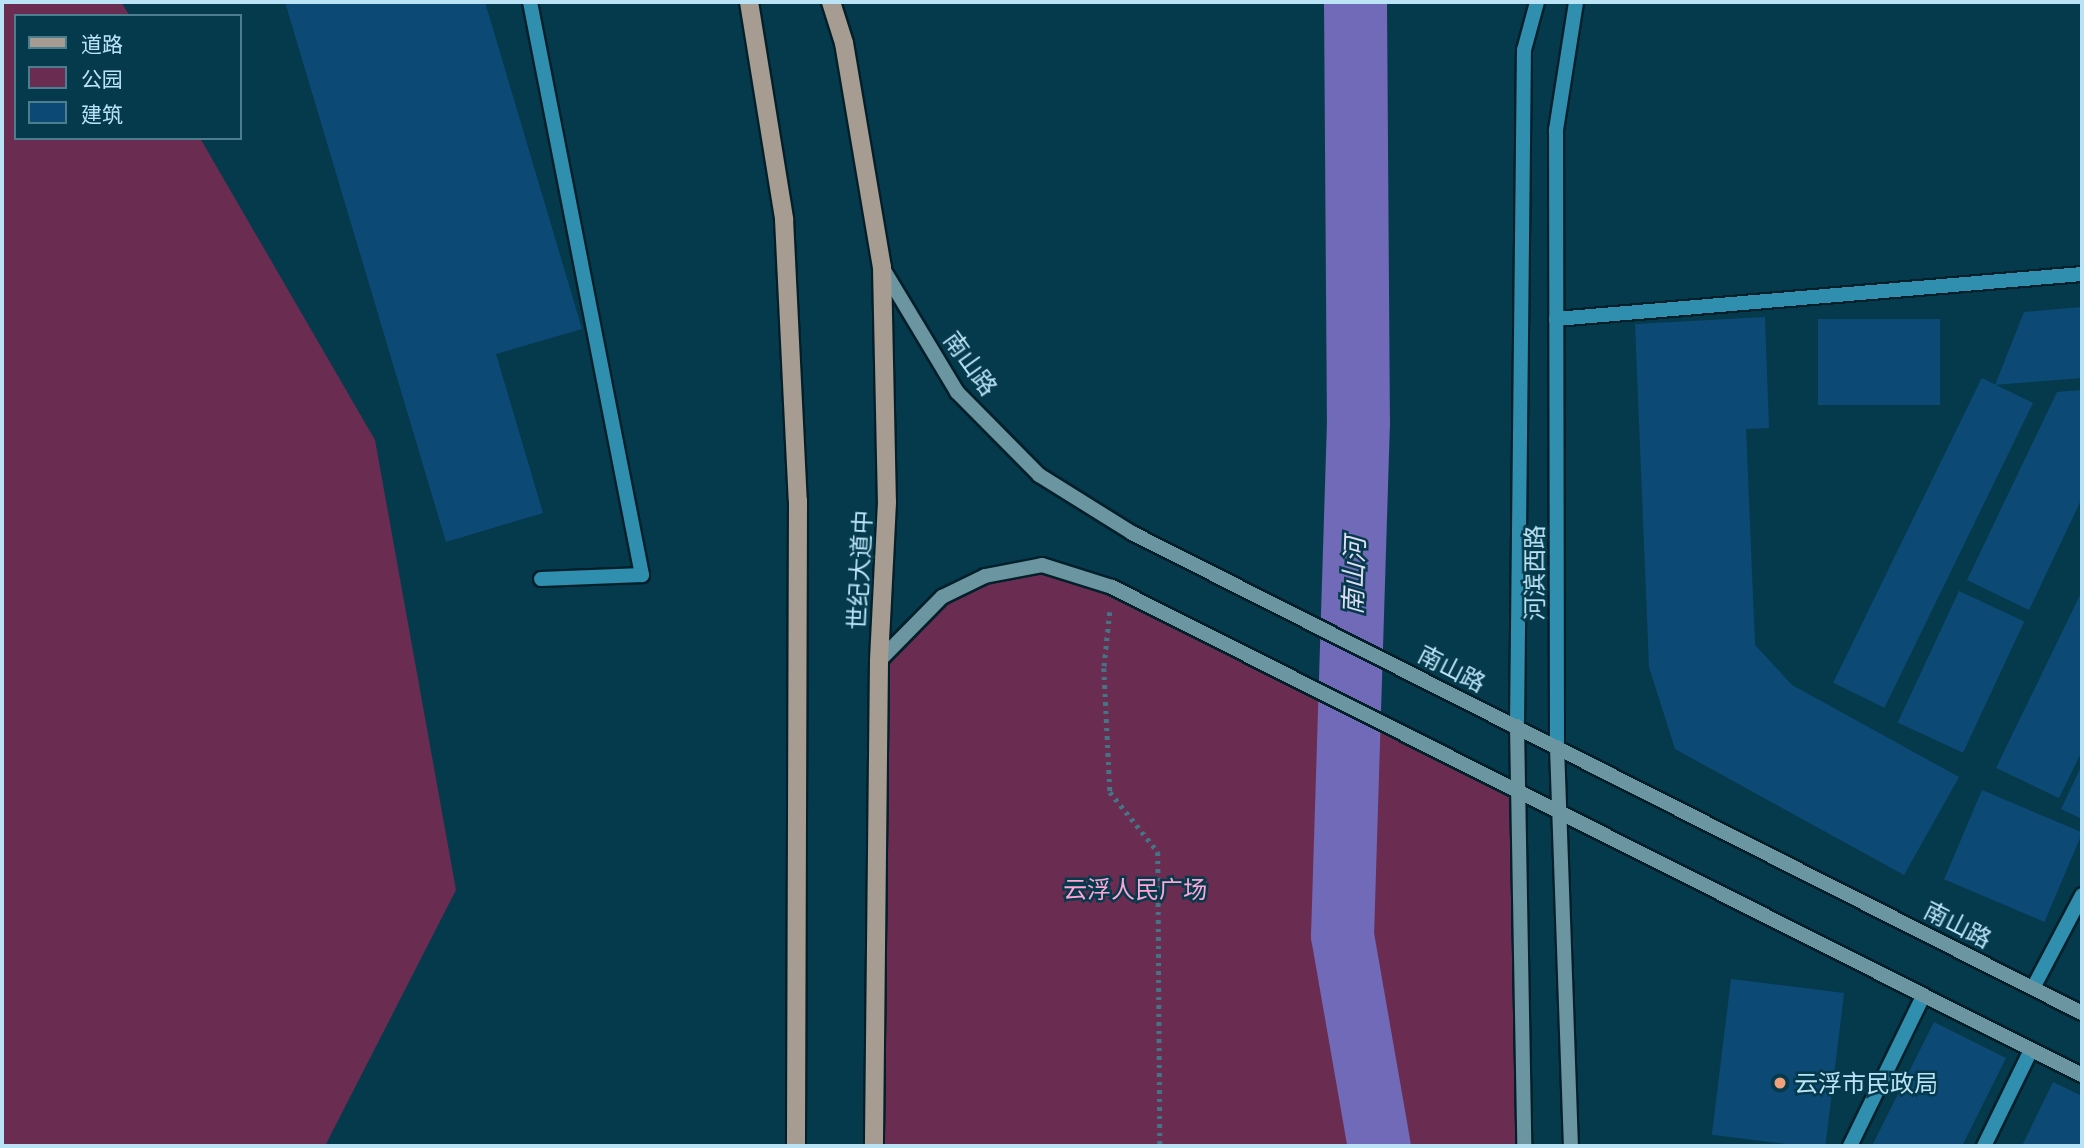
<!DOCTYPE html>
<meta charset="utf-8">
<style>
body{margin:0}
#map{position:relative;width:2084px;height:1148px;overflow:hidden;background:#053a4c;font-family:Barlow,"Noto Sans SC",sans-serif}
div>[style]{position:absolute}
.green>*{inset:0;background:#6a2c50}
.river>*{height:63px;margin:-31.5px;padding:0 31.5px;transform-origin:31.5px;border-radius:31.5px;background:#716ab8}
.building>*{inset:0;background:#0c4975;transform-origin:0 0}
.path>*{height:4.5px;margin-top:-2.25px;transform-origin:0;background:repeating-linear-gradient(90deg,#447587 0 3.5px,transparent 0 8.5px)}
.roads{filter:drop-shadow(2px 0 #03202a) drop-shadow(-2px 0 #03202a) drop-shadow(0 2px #03202a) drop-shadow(0 -2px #03202a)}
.service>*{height:14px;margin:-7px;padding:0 7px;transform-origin:7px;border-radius:7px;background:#308eaf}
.minor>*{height:14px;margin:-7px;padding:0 7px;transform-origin:7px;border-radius:7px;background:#308eaf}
.tertiary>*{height:14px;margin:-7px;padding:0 7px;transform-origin:7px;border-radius:7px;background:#308eaf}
.secondary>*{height:14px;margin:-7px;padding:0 7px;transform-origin:7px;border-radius:7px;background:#6b95a1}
.primary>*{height:18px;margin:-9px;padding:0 9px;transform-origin:9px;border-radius:9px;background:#a69c92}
.dots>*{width:19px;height:19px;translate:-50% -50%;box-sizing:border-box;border:4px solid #053a4c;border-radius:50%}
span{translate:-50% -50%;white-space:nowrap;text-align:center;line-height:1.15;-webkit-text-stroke:5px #053a4c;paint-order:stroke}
.street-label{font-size:24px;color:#bae4f6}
.park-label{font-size:24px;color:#fda5d4}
.poi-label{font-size:24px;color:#bae4f6}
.left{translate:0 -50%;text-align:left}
.water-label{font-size:26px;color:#deddf3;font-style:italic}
.frame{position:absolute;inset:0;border:4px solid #bae4f6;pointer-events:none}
.legend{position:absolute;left:14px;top:14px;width:228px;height:126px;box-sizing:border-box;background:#053a4c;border:2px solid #4d7e90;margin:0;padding:9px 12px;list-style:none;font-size:21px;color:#bae4f6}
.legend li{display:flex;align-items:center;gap:14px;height:35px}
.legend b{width:35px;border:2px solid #4d7e90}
</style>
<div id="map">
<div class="green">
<i style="clip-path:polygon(2px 2px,121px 2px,130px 16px,16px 16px,16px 138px,200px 138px,375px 440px,456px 890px,325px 1146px,2px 1146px)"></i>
<i style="clip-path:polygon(1042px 565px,1112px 587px,1516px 795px,1524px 1146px,874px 1146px,879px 661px,942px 597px,985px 576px)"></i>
</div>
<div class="river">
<i style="left:1355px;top:2px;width:419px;rotate:89.6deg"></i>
<i style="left:1358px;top:421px;width:514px;rotate:91.78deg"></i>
<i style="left:1342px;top:935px;width:214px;rotate:80.1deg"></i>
</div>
<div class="building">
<i style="clip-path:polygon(285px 2px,485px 2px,582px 329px,496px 354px,543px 513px,446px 542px)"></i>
<i style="clip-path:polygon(2082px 307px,2082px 378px,1995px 385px,2024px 312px)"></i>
<i style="clip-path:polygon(1765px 317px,1769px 428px,1746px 429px,1755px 645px,1792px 685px,1959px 777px,1904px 875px,1675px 749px,1649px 667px,1635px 324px)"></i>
<i style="left:1818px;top:319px;width:122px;height:86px"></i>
<i style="clip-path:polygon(2082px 390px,2082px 498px,2029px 610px,1967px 580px,2057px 392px)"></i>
<i style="left:2033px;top:403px;width:339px;height:57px;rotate:116deg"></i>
<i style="left:1959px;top:591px;width:72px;height:145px;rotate:25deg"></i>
<i style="clip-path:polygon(2082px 591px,2082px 751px,2059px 798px,1996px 768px)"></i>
<i style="clip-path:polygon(2082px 765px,2082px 819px,2061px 809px)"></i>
<i style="left:1982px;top:790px;width:109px;height:97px;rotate:23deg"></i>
<i style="left:1731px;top:979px;width:114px;height:157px;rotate:7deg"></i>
<i style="clip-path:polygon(1934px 1022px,2006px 1058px,1962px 1146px,1872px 1146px)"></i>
<i style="clip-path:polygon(2053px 1082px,2082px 1096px,2082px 1146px,2022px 1146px)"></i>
</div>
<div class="path">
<i style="left:1110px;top:612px;width:56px;rotate:96.1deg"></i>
<i style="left:1104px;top:668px;width:124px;rotate:87.2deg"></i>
<i style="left:1110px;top:792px;width:77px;rotate:51.3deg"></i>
<i style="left:1158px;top:852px;width:294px;rotate:89.6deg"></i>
</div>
<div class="roads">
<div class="service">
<i style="left:530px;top:2px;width:584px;rotate:78.94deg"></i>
<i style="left:642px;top:575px;width:101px;rotate:177.7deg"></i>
<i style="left:1850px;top:1146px;width:167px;rotate:-64deg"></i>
<i style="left:1984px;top:1146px;width:107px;rotate:-63.9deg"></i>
</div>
<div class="minor">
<i style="left:1556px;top:319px;width:528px;rotate:-4.89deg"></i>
<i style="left:2033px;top:988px;width:105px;rotate:-62.2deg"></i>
</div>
<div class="tertiary">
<i style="left:1517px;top:726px;width:676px;rotate:-89.41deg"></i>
<i style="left:1524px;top:50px;width:50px;rotate:-74.8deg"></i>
<i style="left:1557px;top:747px;width:617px;rotate:-90.09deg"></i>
<i style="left:1556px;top:130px;width:130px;rotate:-81.1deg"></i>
</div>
<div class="secondary">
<i style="left:882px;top:267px;width:146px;rotate:59deg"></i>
<i style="left:957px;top:392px;width:117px;rotate:45.3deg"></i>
<i style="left:1039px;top:475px;width:110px;rotate:31.9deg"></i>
<i style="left:1132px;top:533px;width:1064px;rotate:26.81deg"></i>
<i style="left:879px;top:661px;width:90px;rotate:-45.5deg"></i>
<i style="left:942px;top:597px;width:48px;rotate:-26deg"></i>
<i style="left:985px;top:576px;width:58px;rotate:-10.9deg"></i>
<i style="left:1042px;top:565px;width:73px;rotate:17.4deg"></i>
<i style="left:1112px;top:587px;width:1086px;rotate:26.71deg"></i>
<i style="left:1517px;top:726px;width:420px;rotate:89deg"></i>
<i style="left:1557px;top:747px;width:399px;rotate:88deg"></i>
</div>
<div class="primary">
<i style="left:749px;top:2px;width:220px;rotate:80.8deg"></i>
<i style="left:784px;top:219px;width:282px;rotate:87.2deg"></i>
<i style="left:798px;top:501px;width:645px;rotate:90.18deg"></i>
<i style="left:831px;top:2px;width:43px;rotate:72.4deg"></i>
<i style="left:844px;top:43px;width:227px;rotate:80.4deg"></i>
<i style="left:882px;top:267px;width:235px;rotate:88.8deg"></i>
<i style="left:887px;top:502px;width:159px;rotate:92.9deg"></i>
<i style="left:879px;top:661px;width:485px;rotate:90.6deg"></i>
</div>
</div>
<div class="dots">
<i style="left:1780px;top:1083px;background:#f1a17b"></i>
</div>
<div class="street-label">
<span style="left:971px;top:363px;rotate:54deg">南山路</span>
<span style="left:859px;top:570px;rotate:-87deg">世纪大道中</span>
<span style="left:1534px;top:573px;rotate:-90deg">河滨西路</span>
<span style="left:1452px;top:668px;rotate:27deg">南山路</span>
<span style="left:1958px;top:924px;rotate:27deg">南山路</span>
</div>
<div class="park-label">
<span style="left:1135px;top:889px">云浮人民广场</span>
</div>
<div class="poi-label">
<span class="left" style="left:1794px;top:1083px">云浮市民政局</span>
</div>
<div class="water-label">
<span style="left:1353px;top:576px;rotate:-88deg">南山河</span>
</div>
<div class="frame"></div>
<ul class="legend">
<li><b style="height:9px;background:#a69c92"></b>道路</li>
<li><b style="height:19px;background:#6a2c50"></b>公园</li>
<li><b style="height:19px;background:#0c4975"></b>建筑</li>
</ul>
</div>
